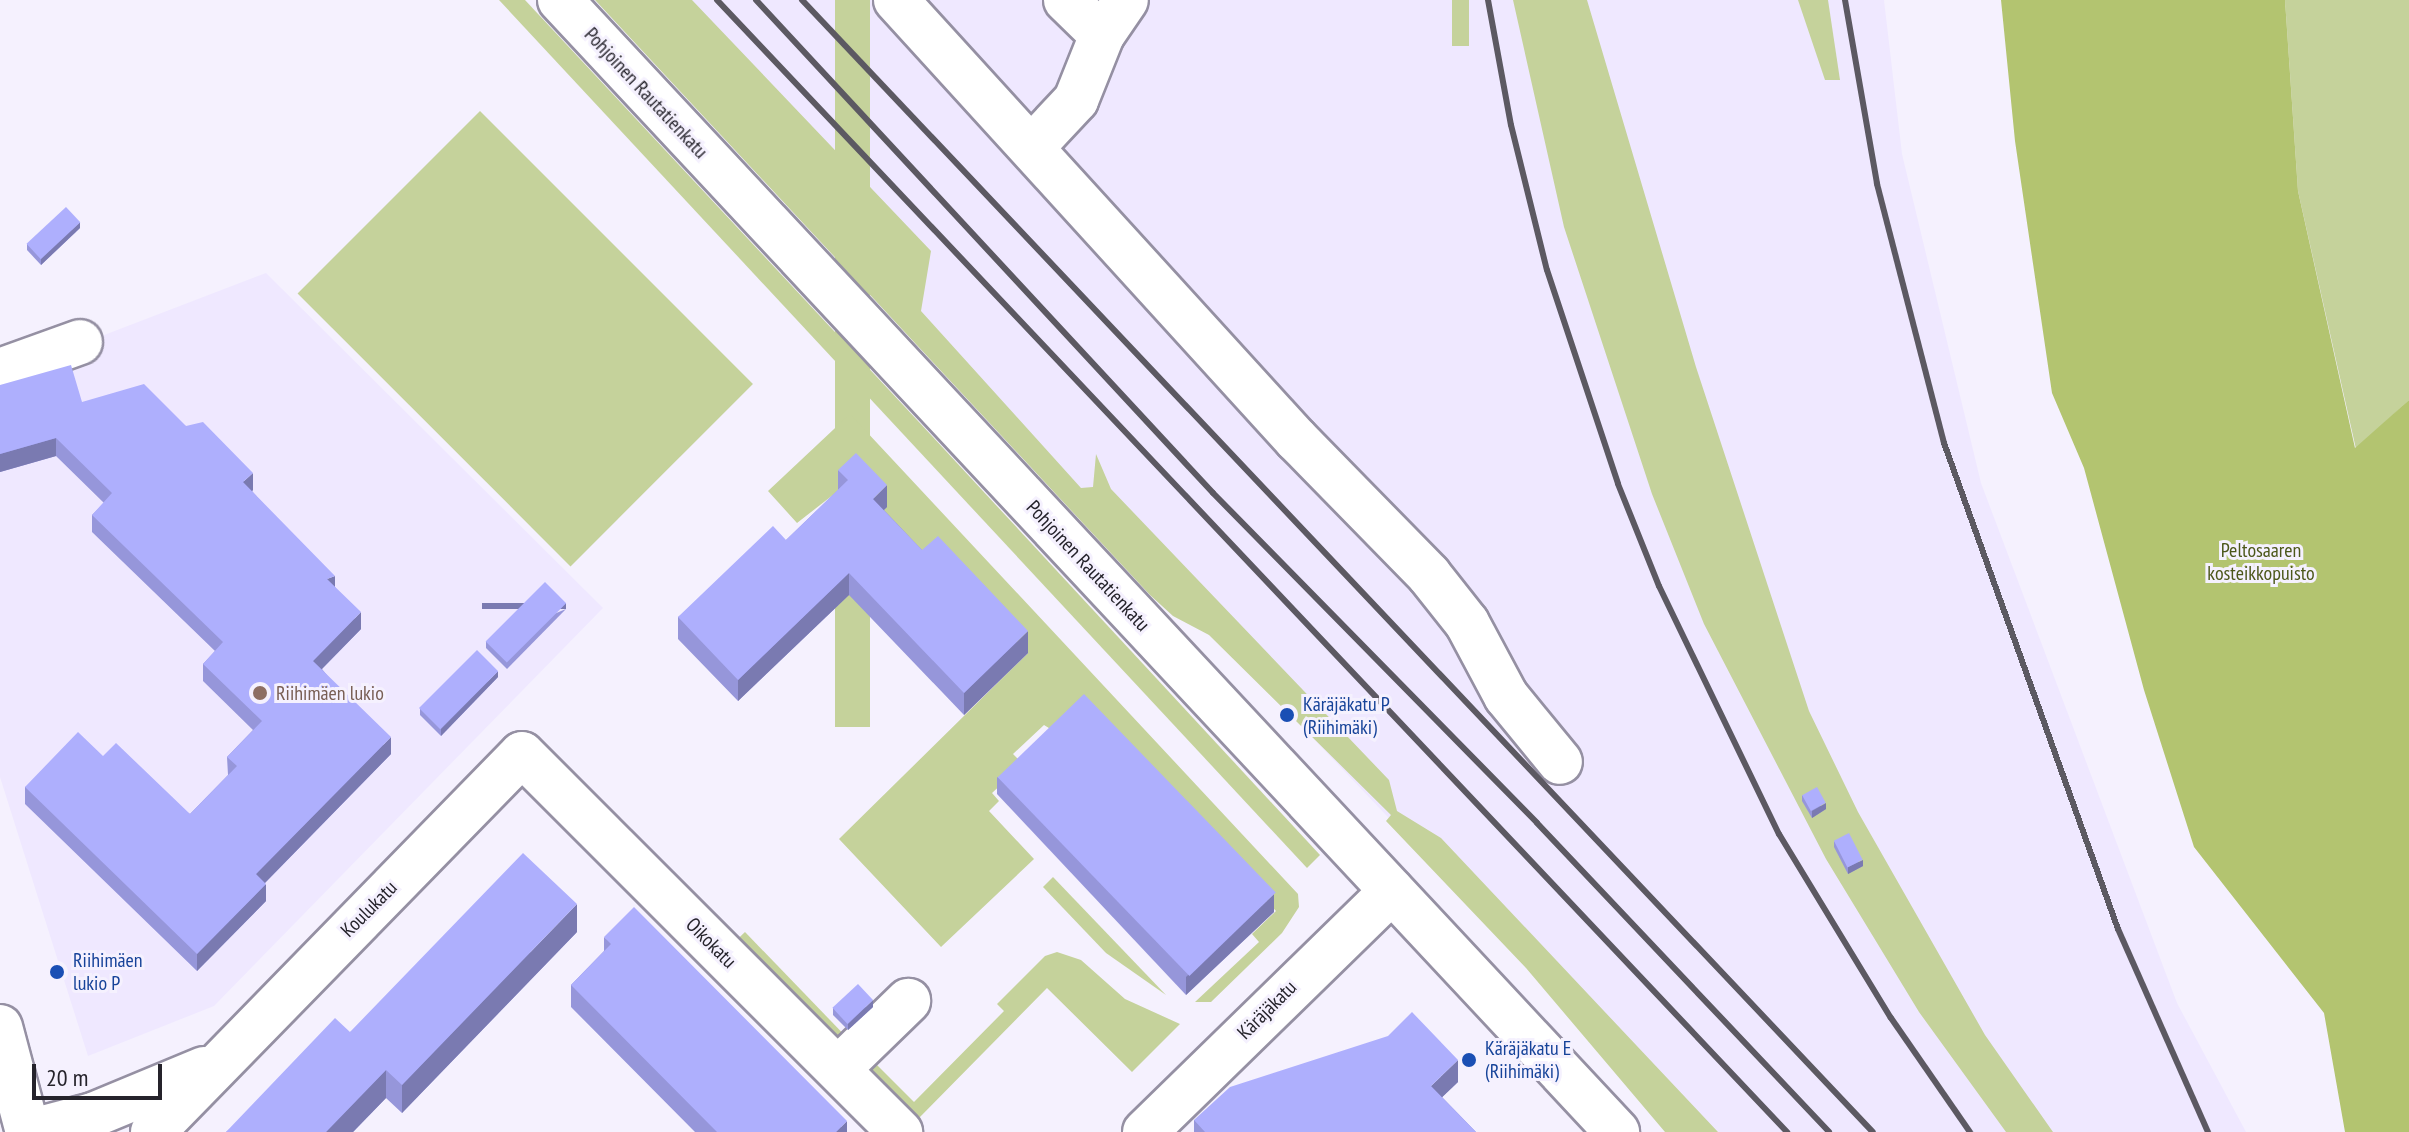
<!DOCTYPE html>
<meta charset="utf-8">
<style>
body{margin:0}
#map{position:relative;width:2409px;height:1132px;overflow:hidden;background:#f5f1fe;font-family:"PT Sans Narrow",sans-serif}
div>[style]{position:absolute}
.built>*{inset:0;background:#efe8ff}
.green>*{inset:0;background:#c5d29b;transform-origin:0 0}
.forest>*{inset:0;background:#b3c470}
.roads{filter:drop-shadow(2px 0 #9590a3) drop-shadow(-2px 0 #9590a3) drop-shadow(0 2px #9590a3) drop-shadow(0 -2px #9590a3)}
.minor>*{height:44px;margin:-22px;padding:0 22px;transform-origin:22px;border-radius:22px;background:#fff}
.rail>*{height:6px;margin:-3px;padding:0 3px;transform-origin:3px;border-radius:3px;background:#5c5962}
.wall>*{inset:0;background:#9696da}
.shaded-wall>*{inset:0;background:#7a7ab1;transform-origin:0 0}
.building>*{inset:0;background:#aeaffd;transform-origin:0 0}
.dots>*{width:22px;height:22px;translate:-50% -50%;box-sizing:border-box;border:4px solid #f5f1fe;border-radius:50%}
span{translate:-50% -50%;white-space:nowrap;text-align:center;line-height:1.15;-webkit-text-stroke:6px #f5f1fe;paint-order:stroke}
.street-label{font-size:20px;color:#25232b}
.park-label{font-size:20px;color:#4c571a}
.education-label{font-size:20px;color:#785e54}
.left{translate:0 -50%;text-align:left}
.transit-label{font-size:20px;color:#164399}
.scale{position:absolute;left:32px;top:1064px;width:130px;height:36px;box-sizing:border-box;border:4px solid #25232b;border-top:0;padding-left:10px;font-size:24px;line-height:28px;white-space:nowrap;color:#25232b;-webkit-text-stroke:6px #f5f1fe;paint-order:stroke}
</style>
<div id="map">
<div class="built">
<i style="clip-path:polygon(612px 0,1884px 0,1902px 154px,1981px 483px,2177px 1003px,2246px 1132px,1687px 1132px)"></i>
<i style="clip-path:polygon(266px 273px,603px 608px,214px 1006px,88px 1056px,0 777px,0 375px)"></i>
</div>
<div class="green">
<i style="clip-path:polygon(499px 0,525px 0,932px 436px,1320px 855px,1307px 868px)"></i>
<i style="clip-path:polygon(595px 0,692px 0,931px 251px,921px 311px,1081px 488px,1093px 487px,1096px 454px,1111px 489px,1389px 780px,1397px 811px,1441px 838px,1718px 1132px,1665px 1132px,1526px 968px,1386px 821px,1391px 815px,1209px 635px,1173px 616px,1150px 595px)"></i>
<i style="left:835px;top:0;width:35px;height:727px"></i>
<i style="left:1452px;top:0;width:17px;height:46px"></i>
<i style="clip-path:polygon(1513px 0,1587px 0,1696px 367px,1809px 711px,1858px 812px,1985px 1035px,2053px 1132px,2006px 1132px,1919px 1012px,1826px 859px,1704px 624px,1652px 494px,1564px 227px)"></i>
<i style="clip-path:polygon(1798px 0,1828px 0,1840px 80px,1825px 80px)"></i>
<i style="clip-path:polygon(2285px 0,2409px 0,2409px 400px,2356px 449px,2298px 191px)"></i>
<i style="left:480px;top:111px;width:386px;height:258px;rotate:45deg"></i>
<i style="clip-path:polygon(850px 414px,1298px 894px,1299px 907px,1282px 933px,1211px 1002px,1195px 1002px,1259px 942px,1252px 934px,1276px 911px,1180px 809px,1044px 725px,1013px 754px,1023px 764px,992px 793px,999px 801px,989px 811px,1034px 859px,941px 947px,839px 839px,1028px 653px,922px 572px,838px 491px,797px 523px,768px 491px)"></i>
<i style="clip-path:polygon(1053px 877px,1166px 995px,1106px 953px,1043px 887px)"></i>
<i style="left:745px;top:932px;width:141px;height:8px;rotate:46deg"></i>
<i style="clip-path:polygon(1057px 952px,1081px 960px,1125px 999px,1180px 1024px,1132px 1072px,1047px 988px,919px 1118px,865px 1064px,870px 1058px,914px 1102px,1004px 1011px,997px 1004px,1045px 956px)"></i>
</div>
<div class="forest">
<i style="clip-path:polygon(2001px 0,2285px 0,2298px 191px,2355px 448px,2409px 400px,2409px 1132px,2345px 1132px,2324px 1013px,2194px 847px,2144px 690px,2084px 468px,2052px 393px,2015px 141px)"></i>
</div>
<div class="roads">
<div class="minor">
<i style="left:560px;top:0;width:1549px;rotate:46.96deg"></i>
<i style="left:896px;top:0;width:594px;rotate:47.66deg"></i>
<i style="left:1296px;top:439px;width:190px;rotate:45.6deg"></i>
<i style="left:1429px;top:575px;width:61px;rotate:51.6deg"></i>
<i style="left:1467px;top:623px;width:83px;rotate:61.9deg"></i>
<i style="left:1506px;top:696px;width:85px;rotate:50.7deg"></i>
<i style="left:1066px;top:0;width:50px;rotate:44.2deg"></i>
<i style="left:1033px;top:146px;width:63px;rotate:-46.9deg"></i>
<i style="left:1076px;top:100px;width:70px;rotate:-68.2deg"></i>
<i style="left:1102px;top:35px;width:42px;rotate:-55.6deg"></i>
<i style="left:0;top:371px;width:85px;rotate:-19.9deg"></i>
<i style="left:0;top:1027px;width:109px;rotate:75.1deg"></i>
<i style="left:838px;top:1069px;width:98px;rotate:-44.2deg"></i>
<i style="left:28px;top:1132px;width:67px;rotate:-14.7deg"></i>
<i style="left:93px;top:1115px;width:120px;rotate:-22.5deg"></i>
<i style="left:153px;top:1132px;width:528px;rotate:-45.69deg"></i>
<i style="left:522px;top:754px;width:535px;rotate:45deg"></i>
<i style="left:1145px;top:1132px;width:345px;rotate:-44.3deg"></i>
</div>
</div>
<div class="rail">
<i style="left:717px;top:0;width:1558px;rotate:46.61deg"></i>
<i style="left:756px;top:0;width:672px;rotate:47.17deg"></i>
<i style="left:1213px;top:493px;width:462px;rotate:45.5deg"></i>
<i style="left:1537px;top:823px;width:425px;rotate:46.6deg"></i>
<i style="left:802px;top:0;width:1558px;rotate:46.59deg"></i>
<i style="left:1488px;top:0;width:127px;rotate:79.6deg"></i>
<i style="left:1511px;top:125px;width:149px;rotate:76.1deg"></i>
<i style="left:1547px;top:270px;width:225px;rotate:71.6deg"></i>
<i style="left:1618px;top:484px;width:110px;rotate:68.1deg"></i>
<i style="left:1659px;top:586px;width:276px;rotate:64.2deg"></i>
<i style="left:1779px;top:834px;width:215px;rotate:58.7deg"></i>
<i style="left:1891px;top:1018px;width:139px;rotate:55.3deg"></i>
<i style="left:1845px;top:0;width:187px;rotate:80.1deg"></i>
<i style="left:1877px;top:184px;width:268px;rotate:75.5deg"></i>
<i style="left:1944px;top:443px;width:516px;rotate:70.3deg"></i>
<i style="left:2118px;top:929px;width:222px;rotate:66.1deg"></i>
</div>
<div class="wall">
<i style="clip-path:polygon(80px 228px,41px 265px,27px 250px,27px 244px)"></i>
<i style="clip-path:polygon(0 385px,82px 402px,186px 426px,253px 490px,252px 491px,335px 587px,361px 629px,322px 669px,391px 754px,265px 883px,266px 901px,197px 971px,25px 804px,25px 787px,103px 756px,190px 814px,228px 775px,227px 757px,253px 730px,203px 681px,203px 664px,215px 651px,92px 532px,92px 515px,104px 503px,56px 456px,0 472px)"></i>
<i style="clip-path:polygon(838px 470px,887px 507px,884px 510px,922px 550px,1028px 653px,964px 715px,849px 595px,738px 701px,678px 639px,678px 617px,786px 540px,838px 490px)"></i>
<i style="clip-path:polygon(566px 609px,507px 669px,486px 648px,486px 642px)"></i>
<i style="clip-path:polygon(498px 677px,441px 736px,420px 715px,420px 709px)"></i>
<i style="clip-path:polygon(997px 777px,1274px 912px,1186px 995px,997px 794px)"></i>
<i style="clip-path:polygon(1802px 795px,1826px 809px,1812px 818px,1802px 801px)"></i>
<i style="clip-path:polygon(1834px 841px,1863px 866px,1848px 874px,1834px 847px)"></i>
<i style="clip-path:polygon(577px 932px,402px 1113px,386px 1098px,353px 1132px,226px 1132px,350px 1032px)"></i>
<i style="clip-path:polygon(604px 937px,847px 1132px,695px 1132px,571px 1007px,571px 985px,604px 951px)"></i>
<i style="clip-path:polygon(873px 1007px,848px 1030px,833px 1015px,833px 1008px)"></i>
<i style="clip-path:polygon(1458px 1082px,1442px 1097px,1476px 1132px,1194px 1132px,1194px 1120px)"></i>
</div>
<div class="shaded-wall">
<i style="clip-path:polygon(80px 222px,80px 228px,41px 265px,41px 258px)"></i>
<i style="clip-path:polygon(56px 438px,56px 456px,0 472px,0 454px)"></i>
<i style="clip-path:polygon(253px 473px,253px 490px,243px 500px,243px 482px)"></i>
<i style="clip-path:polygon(887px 485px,887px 507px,873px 520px,873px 499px)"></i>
<i style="clip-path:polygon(849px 573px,849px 595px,738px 701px,738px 680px)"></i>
<i style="clip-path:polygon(335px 576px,335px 593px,327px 579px)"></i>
<i style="left:566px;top:603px;width:6px;height:84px;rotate:90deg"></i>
<i style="clip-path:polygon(361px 612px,361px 629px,313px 678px,313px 661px)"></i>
<i style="clip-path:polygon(1028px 631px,1028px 653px,964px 715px,964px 693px)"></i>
<i style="clip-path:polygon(498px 671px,498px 677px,441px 736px,441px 729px)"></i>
<i style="clip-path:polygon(391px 737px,391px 754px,256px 892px,256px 874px)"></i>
<i style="clip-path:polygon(1826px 803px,1826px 809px,1812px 818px,1812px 811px)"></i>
<i style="clip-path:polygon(1863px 860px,1863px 866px,1848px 874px,1848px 867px)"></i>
<i style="clip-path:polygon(266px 884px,266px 901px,197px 971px,197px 954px)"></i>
<i style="clip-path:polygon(1274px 894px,1274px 912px,1186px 995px,1186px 977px)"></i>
<i style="clip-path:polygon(577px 904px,577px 932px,402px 1113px,402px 1085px)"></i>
<i style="clip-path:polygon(873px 1000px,873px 1007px,848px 1030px,848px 1024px)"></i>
<i style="clip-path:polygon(1458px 1060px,1458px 1082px,1431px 1108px,1431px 1086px)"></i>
<i style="clip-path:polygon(386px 1070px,386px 1098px,353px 1132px,326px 1132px)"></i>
<i style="clip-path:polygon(847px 1121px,847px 1132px,836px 1132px)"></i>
</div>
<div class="building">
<i style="left:66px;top:207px;width:21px;height:54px;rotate:47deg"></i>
<i style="clip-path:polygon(71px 365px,82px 402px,144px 384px,186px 426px,203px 422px,253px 473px,243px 482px,335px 576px,327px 579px,361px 612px,313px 661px,391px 737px,256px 874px,266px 884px,197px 954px,25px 787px,78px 732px,103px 756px,116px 743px,190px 814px,237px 766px,227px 757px,262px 721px,203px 664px,223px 642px,92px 515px,112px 493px,56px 438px,0 454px,0 385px)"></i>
<i style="clip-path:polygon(856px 453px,887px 485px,873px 499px,922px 550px,938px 536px,1028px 631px,964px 693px,849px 573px,738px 680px,678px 617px,773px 526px,786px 540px,848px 480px,838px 470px)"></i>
<i style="left:545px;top:582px;width:30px;height:84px;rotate:45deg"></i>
<i style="left:477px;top:650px;width:30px;height:82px;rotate:45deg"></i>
<i style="left:1084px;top:694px;width:276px;height:120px;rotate:46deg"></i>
<i style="left:1817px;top:787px;width:18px;height:17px;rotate:61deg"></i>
<i style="left:1849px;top:833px;width:30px;height:17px;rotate:63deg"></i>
<i style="clip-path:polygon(523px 853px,577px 904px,402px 1085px,386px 1070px,326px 1132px,226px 1132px,335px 1018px,350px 1032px)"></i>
<i style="clip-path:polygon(634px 907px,847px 1121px,836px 1132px,717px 1132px,571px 985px,611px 944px,604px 937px)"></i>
<i style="left:858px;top:984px;width:22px;height:35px;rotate:47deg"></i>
<i style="clip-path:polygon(1412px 1012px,1458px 1060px,1431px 1086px,1476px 1132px,1205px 1132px,1194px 1120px,1230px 1087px,1388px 1036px)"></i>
</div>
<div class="dots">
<i style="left:260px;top:693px;background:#8d6e63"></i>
<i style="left:1287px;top:715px;background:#1a4fb4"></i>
<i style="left:57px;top:972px;background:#1a4fb4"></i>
<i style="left:1469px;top:1060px;background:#1a4fb4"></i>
</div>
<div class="street-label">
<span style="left:646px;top:93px;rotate:47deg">Pohjoinen Rautatienkatu</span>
<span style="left:1088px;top:566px;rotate:47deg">Pohjoinen Rautatienkatu</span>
<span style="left:369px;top:909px;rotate:-45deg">Koulukatu</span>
<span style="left:711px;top:943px;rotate:45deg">Oikokatu</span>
<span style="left:1267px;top:1010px;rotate:-45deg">Käräjäkatu</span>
</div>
<div class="park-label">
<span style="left:2261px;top:562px">Peltosaaren<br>kosteikkopuisto</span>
</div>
<div class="education-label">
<span class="left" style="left:276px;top:693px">Riihimäen lukio</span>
</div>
<div class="transit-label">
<span class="left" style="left:1303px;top:716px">Käräjäkatu P<br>(Riihimäki)</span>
<span class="left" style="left:73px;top:972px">Riihimäen<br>lukio P</span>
<span class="left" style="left:1485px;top:1060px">Käräjäkatu E<br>(Riihimäki)</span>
</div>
<div class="scale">20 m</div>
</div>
